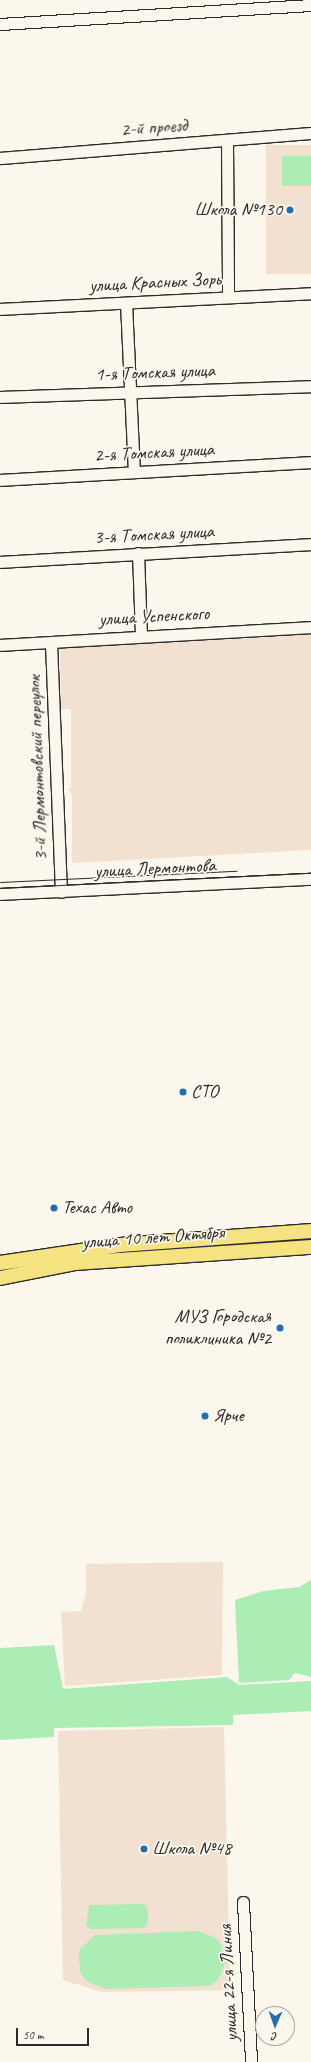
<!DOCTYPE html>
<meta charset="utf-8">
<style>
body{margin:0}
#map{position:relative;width:311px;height:2062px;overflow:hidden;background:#fbf7ec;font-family:Caveat,sans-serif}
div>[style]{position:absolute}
.built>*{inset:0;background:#f2e0d0;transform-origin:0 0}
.green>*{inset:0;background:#acecb5;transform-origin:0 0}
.roads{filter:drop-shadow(1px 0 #2b2b2b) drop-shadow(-1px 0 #2b2b2b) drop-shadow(0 1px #2b2b2b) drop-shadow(0 -1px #2b2b2b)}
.minor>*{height:11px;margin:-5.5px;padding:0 5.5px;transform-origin:5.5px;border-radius:5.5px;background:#fbf7ec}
.major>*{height:14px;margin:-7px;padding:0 7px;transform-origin:7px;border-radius:7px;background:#f5e382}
.tram>*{height:1px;margin:-0.5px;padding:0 0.5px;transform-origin:0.5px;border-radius:0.5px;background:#2b2b2b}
.dots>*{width:11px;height:11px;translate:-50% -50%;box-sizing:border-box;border:2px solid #fbf7ec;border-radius:50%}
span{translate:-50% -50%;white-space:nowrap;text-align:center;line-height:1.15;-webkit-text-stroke:3.5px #fbf7ec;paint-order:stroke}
.street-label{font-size:19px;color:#2b2b2b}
.poi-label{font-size:19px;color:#2b2b2b}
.right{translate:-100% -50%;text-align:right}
.left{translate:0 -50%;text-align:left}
.north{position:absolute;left:255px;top:2006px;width:40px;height:40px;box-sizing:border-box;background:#fbf7ec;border:1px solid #a8a59f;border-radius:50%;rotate:182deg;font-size:11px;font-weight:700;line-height:16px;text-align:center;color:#2b2b2b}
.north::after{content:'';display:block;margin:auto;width:14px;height:18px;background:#1f6fb2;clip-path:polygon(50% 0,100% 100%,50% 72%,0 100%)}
.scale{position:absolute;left:16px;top:2028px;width:73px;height:18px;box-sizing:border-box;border:2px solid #2b2b2b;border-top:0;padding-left:5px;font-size:12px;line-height:14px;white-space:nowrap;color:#2b2b2b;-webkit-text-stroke:3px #fbf7ec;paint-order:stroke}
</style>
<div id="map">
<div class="built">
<i style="left:311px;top:145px;width:129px;height:45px;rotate:90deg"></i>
<i style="clip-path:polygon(311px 631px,311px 850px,72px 863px,72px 795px,68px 788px,71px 788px,71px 709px,61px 709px,60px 646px,263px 638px,264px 634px)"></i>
<i style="clip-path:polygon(223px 1562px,222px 1675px,65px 1686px,61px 1612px,81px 1611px,86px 1593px,86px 1564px)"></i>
<i style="clip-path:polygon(224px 1727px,230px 1990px,102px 1992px,63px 1980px,58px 1731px)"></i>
</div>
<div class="green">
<i style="left:311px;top:156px;width:30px;height:29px;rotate:90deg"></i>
<i style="clip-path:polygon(311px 1580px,311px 1677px,295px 1673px,289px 1680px,239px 1683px,235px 1600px,263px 1591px,299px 1587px)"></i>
<i style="clip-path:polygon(54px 1645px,63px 1689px,227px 1677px,239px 1685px,311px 1681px,311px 1711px,233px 1715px,233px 1725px,54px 1728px,54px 1737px,0 1740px,0 1648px)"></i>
<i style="clip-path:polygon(144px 1904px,148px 1908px,148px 1924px,144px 1928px,91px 1929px,86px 1925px,89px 1905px)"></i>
<i style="clip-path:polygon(198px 1931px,218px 1939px,227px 1959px,218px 1980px,209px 1986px,106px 1989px,86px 1981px,80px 1972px,79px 1950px,95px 1935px)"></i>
</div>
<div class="roads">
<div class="minor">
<i style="left:0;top:24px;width:312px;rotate:-3.5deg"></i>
<i style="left:227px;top:141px;width:156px;rotate:89.6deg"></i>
<i style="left:0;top:158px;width:312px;rotate:-4.6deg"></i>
<i style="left:126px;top:303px;width:169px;rotate:87.3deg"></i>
<i style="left:0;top:309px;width:311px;rotate:-2.9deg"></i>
<i style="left:0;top:397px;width:311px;rotate:-2deg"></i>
<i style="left:0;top:480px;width:312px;rotate:-3.3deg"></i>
<i style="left:138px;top:553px;width:83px;rotate:87.9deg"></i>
<i style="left:0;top:562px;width:312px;rotate:-3.3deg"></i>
<i style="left:51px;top:643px;width:249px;rotate:87.7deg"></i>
<i style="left:0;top:645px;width:312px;rotate:-3.3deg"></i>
<i style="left:0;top:894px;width:311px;rotate:-2.8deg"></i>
<i style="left:243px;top:1902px;width:160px;rotate:87.1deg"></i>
</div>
<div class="major">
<i style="left:0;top:1263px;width:121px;rotate:-8.5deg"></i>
<i style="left:120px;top:1245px;width:192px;rotate:-4.2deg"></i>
<i style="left:0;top:1278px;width:76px;rotate:-11.3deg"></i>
<i style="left:75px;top:1263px;width:237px;rotate:-3.9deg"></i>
</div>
</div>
<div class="tram">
<i style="left:0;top:882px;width:237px;rotate:-2.7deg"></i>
<i style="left:0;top:888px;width:311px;rotate:-2.8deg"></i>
</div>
<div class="dots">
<i style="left:290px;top:210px;background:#1f6fb2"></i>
<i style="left:183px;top:1092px;background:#1f6fb2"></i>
<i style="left:54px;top:1208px;background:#1f6fb2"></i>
<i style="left:280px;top:1328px;background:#1f6fb2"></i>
<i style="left:205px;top:1416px;background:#1f6fb2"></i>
<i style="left:144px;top:1849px;background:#1f6fb2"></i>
</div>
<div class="street-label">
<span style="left:154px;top:128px;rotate:-4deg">2-й проезд</span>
<span style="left:155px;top:283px;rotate:-3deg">улица Красных Зорь</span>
<span style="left:155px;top:373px;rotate:-2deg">1-я Томская улица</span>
<span style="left:154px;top:453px;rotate:-3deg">2-я Томская улица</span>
<span style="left:154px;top:535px;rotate:-3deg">3-я Томская улица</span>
<span style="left:154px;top:617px;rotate:-3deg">улица Успенского</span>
<span style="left:38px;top:768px;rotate:-92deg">3-й Лермонтовский переулок</span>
<span style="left:155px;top:869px;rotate:-3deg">улица Лермонтова</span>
<span style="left:153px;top:1238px;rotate:-4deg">улица 10 лет Октября</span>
<span style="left:229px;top:1983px;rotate:-93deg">улица 22-я Линия</span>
</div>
<div class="poi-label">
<span class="right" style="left:282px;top:210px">Школа №130</span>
<span class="left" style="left:191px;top:1092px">СТО</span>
<span class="left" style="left:62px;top:1208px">Техас Авто</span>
<span class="right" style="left:271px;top:1328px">МУЗ Городская<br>поликлиника №2</span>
<span class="left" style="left:213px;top:1416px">Ярче</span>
<span class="left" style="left:152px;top:1849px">Школа №48</span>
</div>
<div class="north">С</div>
<div class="scale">50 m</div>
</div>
